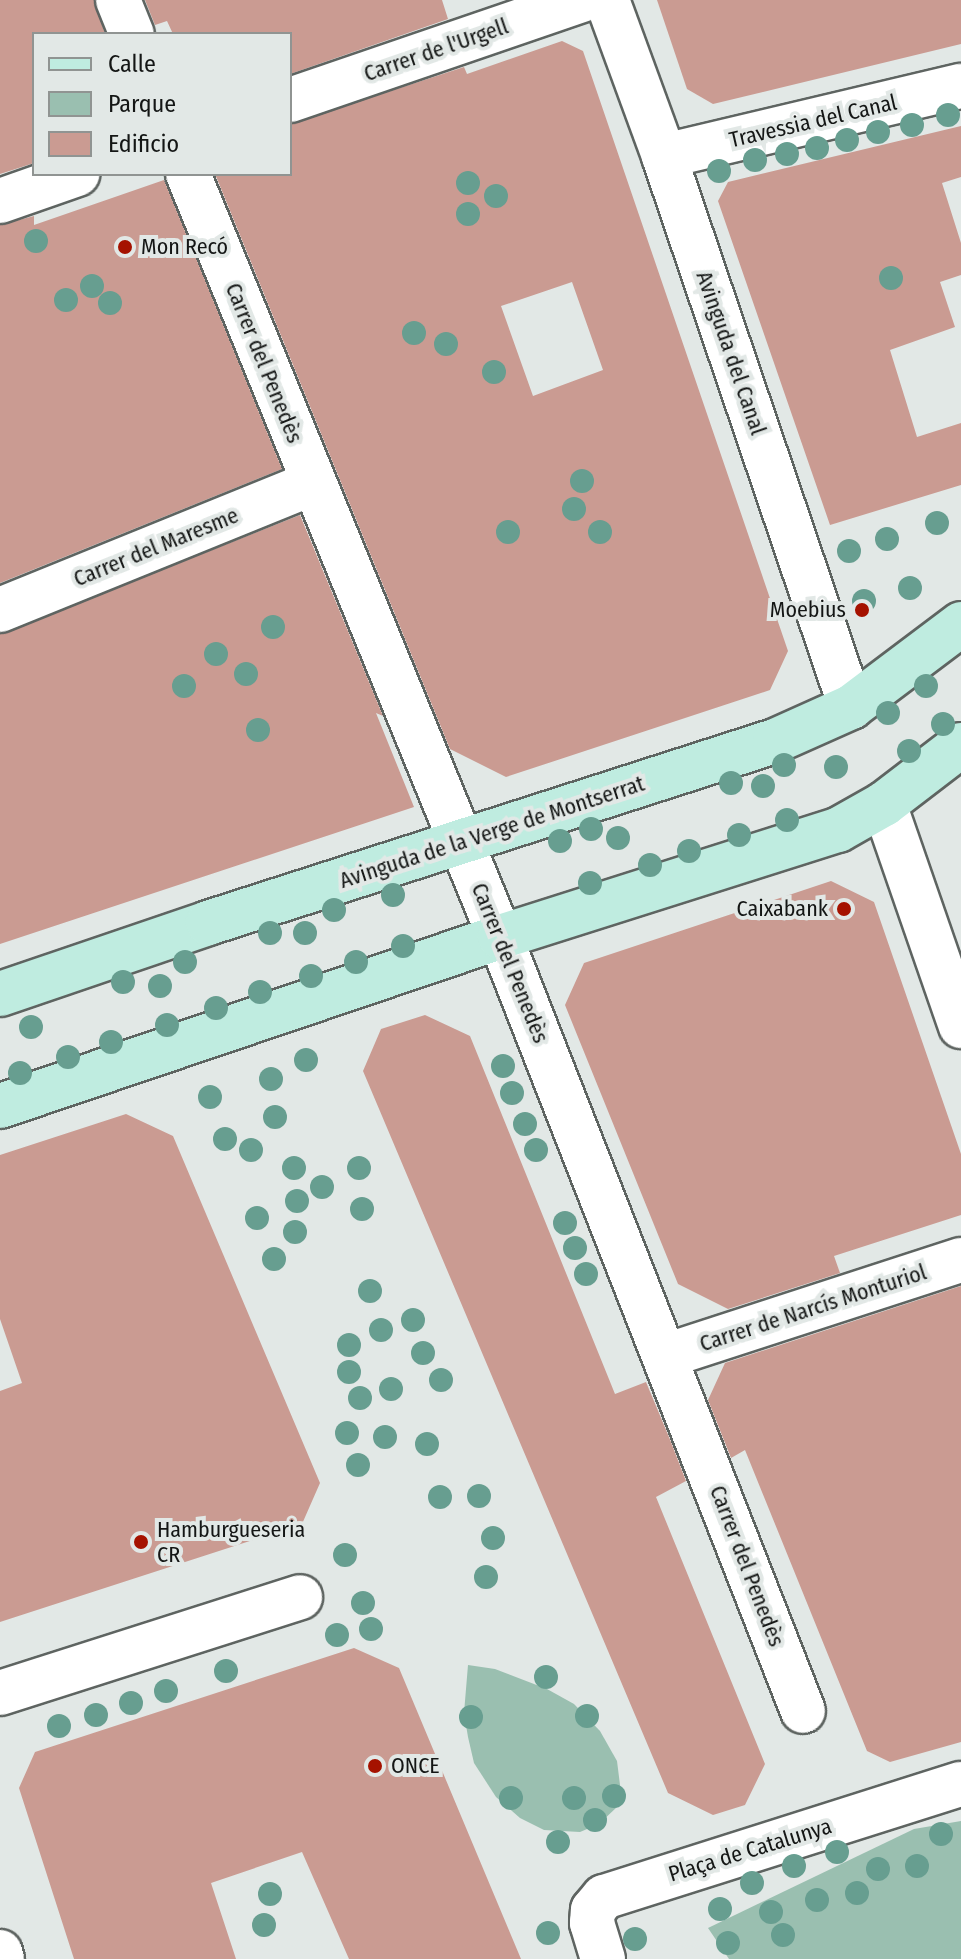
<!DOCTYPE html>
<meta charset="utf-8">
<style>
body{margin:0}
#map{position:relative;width:961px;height:1959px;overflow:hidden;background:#e2e8e6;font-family:"Fira Sans Condensed",sans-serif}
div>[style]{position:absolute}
.green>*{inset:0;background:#9abfb0}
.building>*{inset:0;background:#ca9b92}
.roads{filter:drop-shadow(2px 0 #5e6461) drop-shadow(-2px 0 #5e6461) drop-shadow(0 2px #5e6461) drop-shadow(0 -2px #5e6461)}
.street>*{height:44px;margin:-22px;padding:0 22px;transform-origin:22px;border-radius:22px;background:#fff}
.secondary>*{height:44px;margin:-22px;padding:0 22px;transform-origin:22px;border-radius:22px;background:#bfece0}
.trees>*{width:24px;height:24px;margin:-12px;border-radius:50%;background:#679e90}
.dots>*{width:22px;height:22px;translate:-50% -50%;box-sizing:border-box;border:4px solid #e2e8e6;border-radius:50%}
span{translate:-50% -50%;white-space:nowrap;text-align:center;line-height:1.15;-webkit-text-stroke:8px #e2e8e6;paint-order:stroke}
.street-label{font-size:22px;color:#141615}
.poi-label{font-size:22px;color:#141615}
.left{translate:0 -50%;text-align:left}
.right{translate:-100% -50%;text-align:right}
.legend{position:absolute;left:32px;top:32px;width:260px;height:144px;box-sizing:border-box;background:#e2e8e6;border:2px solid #909492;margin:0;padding:10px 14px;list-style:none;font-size:24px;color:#141615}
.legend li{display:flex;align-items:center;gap:16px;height:40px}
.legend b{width:40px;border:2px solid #909492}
</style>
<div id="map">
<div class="green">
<i style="clip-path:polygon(468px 1665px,495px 1669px,547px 1689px,574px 1704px,600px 1731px,617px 1761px,620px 1785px,617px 1807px,599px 1824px,580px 1832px,544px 1830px,520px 1818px,496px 1797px,474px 1763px,468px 1737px,464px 1713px)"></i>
<i style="clip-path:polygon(961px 1821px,961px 1959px,729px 1959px,708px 1928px,914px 1829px)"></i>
</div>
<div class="building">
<i style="clip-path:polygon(0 0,94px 0,105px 34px,34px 34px,34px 163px,0 174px)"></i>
<i style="clip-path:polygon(145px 0,442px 0,448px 19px,290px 74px,290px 34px,173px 34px,167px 21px,155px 25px)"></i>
<i style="clip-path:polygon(657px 0,961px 0,961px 44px,713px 104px,687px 89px)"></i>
<i style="clip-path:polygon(evenodd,562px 41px,583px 51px,788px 651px,770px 690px,506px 777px,450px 749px,215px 174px,290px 174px,290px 124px,464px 67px,467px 74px,562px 41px,572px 282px,603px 370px,533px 396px,501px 306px,572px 282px)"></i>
<i style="clip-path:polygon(961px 126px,961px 177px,942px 183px,961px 243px,961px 275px,940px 282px,955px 327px,890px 350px,917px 437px,961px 423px,961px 485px,830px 525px,718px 201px,728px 182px)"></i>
<i style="clip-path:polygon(164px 180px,282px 469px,0 583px,0 225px,34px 216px,34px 225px)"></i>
<i style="clip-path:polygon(300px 515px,383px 716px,376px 713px,414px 807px,0 944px,0 634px)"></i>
<i style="clip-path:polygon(831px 881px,874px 902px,961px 1154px,961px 1215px,834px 1256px,840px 1273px,728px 1309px,678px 1284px,565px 1005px,584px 963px)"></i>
<i style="clip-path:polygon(425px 1015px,470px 1036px,615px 1394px,646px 1382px,669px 1437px,686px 1481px,656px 1497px,765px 1764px,745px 1805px,713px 1815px,668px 1793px,363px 1071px,381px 1029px)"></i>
<i style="clip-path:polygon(126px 1114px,173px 1136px,320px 1483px,302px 1524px,0 1622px,0 1391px,22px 1383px,0 1319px,0 1155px)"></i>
<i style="clip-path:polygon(961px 1286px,961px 1742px,890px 1762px,867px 1751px,745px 1450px,731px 1458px,708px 1400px,725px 1363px)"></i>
<i style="clip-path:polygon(354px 1648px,399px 1668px,521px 1959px,349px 1959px,302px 1852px,211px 1883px,236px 1959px,74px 1959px,19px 1788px,35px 1752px)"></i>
</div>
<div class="roads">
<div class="street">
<i style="left:118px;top:0;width:37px;rotate:68deg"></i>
<i style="left:607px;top:0;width:166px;rotate:69.9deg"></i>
<i style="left:664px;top:156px;width:582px;rotate:71.25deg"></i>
<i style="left:290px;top:100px;width:309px;rotate:-18.9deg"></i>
<i style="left:664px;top:156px;width:305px;rotate:-13.3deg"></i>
<i style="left:188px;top:174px;width:824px;rotate:67.76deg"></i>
<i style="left:500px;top:937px;width:831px;rotate:68.62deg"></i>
<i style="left:0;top:201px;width:82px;rotate:-19.3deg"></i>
<i style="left:0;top:610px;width:338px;rotate:-22.1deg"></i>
<i style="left:884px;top:804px;width:235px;rotate:70.9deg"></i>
<i style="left:665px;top:1356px;width:311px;rotate:-18deg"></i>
<i style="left:0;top:1693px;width:315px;rotate:-17.7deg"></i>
<i style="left:0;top:1952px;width:7px;rotate:74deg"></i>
<i style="left:603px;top:1959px;width:38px;rotate:-107deg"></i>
<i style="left:592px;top:1923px;width:13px;rotate:-86deg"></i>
<i style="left:593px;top:1910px;width:17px;rotate:-50deg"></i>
<i style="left:604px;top:1897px;width:374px;rotate:-17.6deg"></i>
</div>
<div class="secondary">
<i style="left:0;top:994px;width:220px;rotate:-18.8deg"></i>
<i style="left:208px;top:923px;width:595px;rotate:-17.8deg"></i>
<i style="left:775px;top:741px;width:83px;rotate:-24.1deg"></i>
<i style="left:851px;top:707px;width:138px;rotate:-37deg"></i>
<i style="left:0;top:1106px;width:528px;rotate:-18.68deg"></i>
<i style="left:500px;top:937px;width:355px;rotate:-17.6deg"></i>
<i style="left:838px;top:830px;width:53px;rotate:-29.5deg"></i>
<i style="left:884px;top:804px;width:97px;rotate:-37.5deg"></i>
</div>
</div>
<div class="trees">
<i style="left:948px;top:115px"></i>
<i style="left:912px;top:125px"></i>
<i style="left:878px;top:132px"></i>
<i style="left:847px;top:140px"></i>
<i style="left:817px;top:148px"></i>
<i style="left:787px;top:154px"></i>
<i style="left:755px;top:160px"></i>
<i style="left:719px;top:171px"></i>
<i style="left:468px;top:183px"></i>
<i style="left:496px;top:196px"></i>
<i style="left:468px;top:214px"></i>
<i style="left:36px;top:241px"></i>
<i style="left:891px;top:278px"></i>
<i style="left:92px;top:286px"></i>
<i style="left:66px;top:300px"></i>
<i style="left:110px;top:303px"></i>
<i style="left:414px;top:333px"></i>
<i style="left:446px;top:344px"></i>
<i style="left:494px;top:372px"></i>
<i style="left:582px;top:481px"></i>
<i style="left:574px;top:509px"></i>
<i style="left:937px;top:523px"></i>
<i style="left:508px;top:532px"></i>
<i style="left:600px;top:532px"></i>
<i style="left:887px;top:539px"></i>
<i style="left:849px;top:551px"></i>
<i style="left:910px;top:588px"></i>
<i style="left:864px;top:601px"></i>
<i style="left:273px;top:627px"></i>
<i style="left:216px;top:654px"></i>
<i style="left:246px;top:674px"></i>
<i style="left:184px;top:686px"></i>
<i style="left:926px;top:686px"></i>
<i style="left:888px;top:713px"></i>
<i style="left:943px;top:724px"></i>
<i style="left:258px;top:730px"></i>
<i style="left:909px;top:751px"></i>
<i style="left:784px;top:765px"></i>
<i style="left:836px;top:767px"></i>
<i style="left:731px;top:783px"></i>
<i style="left:763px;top:786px"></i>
<i style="left:787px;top:820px"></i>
<i style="left:591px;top:829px"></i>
<i style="left:739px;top:835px"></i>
<i style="left:618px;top:838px"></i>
<i style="left:560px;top:841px"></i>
<i style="left:689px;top:851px"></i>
<i style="left:650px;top:865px"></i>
<i style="left:590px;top:883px"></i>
<i style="left:393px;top:895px"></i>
<i style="left:334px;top:910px"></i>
<i style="left:270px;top:933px"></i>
<i style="left:305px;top:933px"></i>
<i style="left:403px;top:946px"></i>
<i style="left:185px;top:962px"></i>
<i style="left:356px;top:962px"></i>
<i style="left:311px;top:976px"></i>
<i style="left:123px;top:982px"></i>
<i style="left:160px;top:986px"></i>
<i style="left:260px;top:992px"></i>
<i style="left:216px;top:1008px"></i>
<i style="left:167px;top:1025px"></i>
<i style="left:31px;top:1027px"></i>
<i style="left:111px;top:1042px"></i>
<i style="left:68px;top:1057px"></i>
<i style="left:306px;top:1060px"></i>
<i style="left:503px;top:1066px"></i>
<i style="left:20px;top:1073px"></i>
<i style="left:271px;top:1079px"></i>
<i style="left:512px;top:1093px"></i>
<i style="left:210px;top:1097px"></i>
<i style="left:275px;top:1117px"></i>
<i style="left:525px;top:1124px"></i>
<i style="left:225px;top:1139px"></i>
<i style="left:251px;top:1150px"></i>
<i style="left:536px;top:1150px"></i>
<i style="left:294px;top:1168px"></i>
<i style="left:359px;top:1168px"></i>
<i style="left:322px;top:1187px"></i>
<i style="left:297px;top:1201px"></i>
<i style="left:362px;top:1209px"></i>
<i style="left:257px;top:1218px"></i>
<i style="left:565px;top:1223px"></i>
<i style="left:295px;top:1232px"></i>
<i style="left:575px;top:1248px"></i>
<i style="left:274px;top:1259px"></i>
<i style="left:586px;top:1274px"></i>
<i style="left:370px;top:1291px"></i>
<i style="left:413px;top:1320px"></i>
<i style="left:381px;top:1330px"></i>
<i style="left:349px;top:1345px"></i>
<i style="left:423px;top:1353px"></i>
<i style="left:349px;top:1372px"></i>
<i style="left:441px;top:1380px"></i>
<i style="left:391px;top:1389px"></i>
<i style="left:360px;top:1398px"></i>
<i style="left:347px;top:1433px"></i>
<i style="left:385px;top:1437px"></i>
<i style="left:427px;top:1444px"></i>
<i style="left:358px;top:1465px"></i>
<i style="left:479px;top:1496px"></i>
<i style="left:440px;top:1497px"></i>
<i style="left:493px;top:1538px"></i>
<i style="left:345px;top:1555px"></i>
<i style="left:486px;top:1577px"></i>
<i style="left:363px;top:1603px"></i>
<i style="left:371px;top:1629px"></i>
<i style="left:337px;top:1635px"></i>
<i style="left:226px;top:1671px"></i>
<i style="left:546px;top:1677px"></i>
<i style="left:166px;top:1691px"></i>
<i style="left:131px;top:1703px"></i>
<i style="left:96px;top:1715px"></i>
<i style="left:587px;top:1716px"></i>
<i style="left:471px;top:1717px"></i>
<i style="left:59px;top:1726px"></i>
<i style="left:614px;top:1796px"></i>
<i style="left:511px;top:1798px"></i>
<i style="left:574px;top:1798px"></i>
<i style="left:595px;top:1820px"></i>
<i style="left:941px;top:1834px"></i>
<i style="left:558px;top:1842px"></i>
<i style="left:837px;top:1852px"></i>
<i style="left:794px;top:1866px"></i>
<i style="left:917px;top:1866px"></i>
<i style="left:878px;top:1869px"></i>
<i style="left:752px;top:1883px"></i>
<i style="left:857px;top:1893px"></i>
<i style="left:270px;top:1894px"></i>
<i style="left:817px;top:1900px"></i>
<i style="left:720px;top:1909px"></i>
<i style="left:771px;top:1912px"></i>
<i style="left:264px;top:1925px"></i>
<i style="left:548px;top:1933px"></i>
<i style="left:783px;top:1935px"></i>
<i style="left:635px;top:1939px"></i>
<i style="left:728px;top:1943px"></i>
</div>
<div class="dots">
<i style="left:125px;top:247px;background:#a51200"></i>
<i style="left:862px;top:610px;background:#a51200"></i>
<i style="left:844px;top:909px;background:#a51200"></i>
<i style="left:141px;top:1542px;background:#a51200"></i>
<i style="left:375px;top:1766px;background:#a51200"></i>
</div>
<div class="street-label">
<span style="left:436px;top:50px;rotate:-19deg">Carrer de l'Urgell</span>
<span style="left:813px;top:121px;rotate:-13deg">Travessia del Canal</span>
<span style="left:731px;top:353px;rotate:71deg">Avinguda del Canal</span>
<span style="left:264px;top:363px;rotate:68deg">Carrer del Penedès</span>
<span style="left:156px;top:547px;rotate:-22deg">Carrer del Maresme</span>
<span style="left:492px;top:832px;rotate:-18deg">Avinguda de la Verge de Montserrat</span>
<span style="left:510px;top:963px;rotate:68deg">Carrer del Penedès</span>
<span style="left:813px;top:1308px;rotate:-18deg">Carrer de Narcís Monturiol</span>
<span style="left:747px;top:1566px;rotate:69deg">Carrer del Penedès</span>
<span style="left:750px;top:1850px;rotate:-17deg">Plaça de Catalunya</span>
</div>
<div class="poi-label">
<span class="left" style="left:141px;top:247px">Mon Recó</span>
<span class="right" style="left:846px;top:610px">Moebius</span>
<span class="right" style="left:828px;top:909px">Caixabank</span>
<span class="left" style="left:157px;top:1542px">Hamburgueseria<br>CR</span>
<span class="left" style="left:391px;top:1766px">ONCE</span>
</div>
<ul class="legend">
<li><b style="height:10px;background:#bfece0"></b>Calle</li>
<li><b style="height:22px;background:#9abfb0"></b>Parque</li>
<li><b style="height:22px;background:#ca9b92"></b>Edificio</li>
</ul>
</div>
